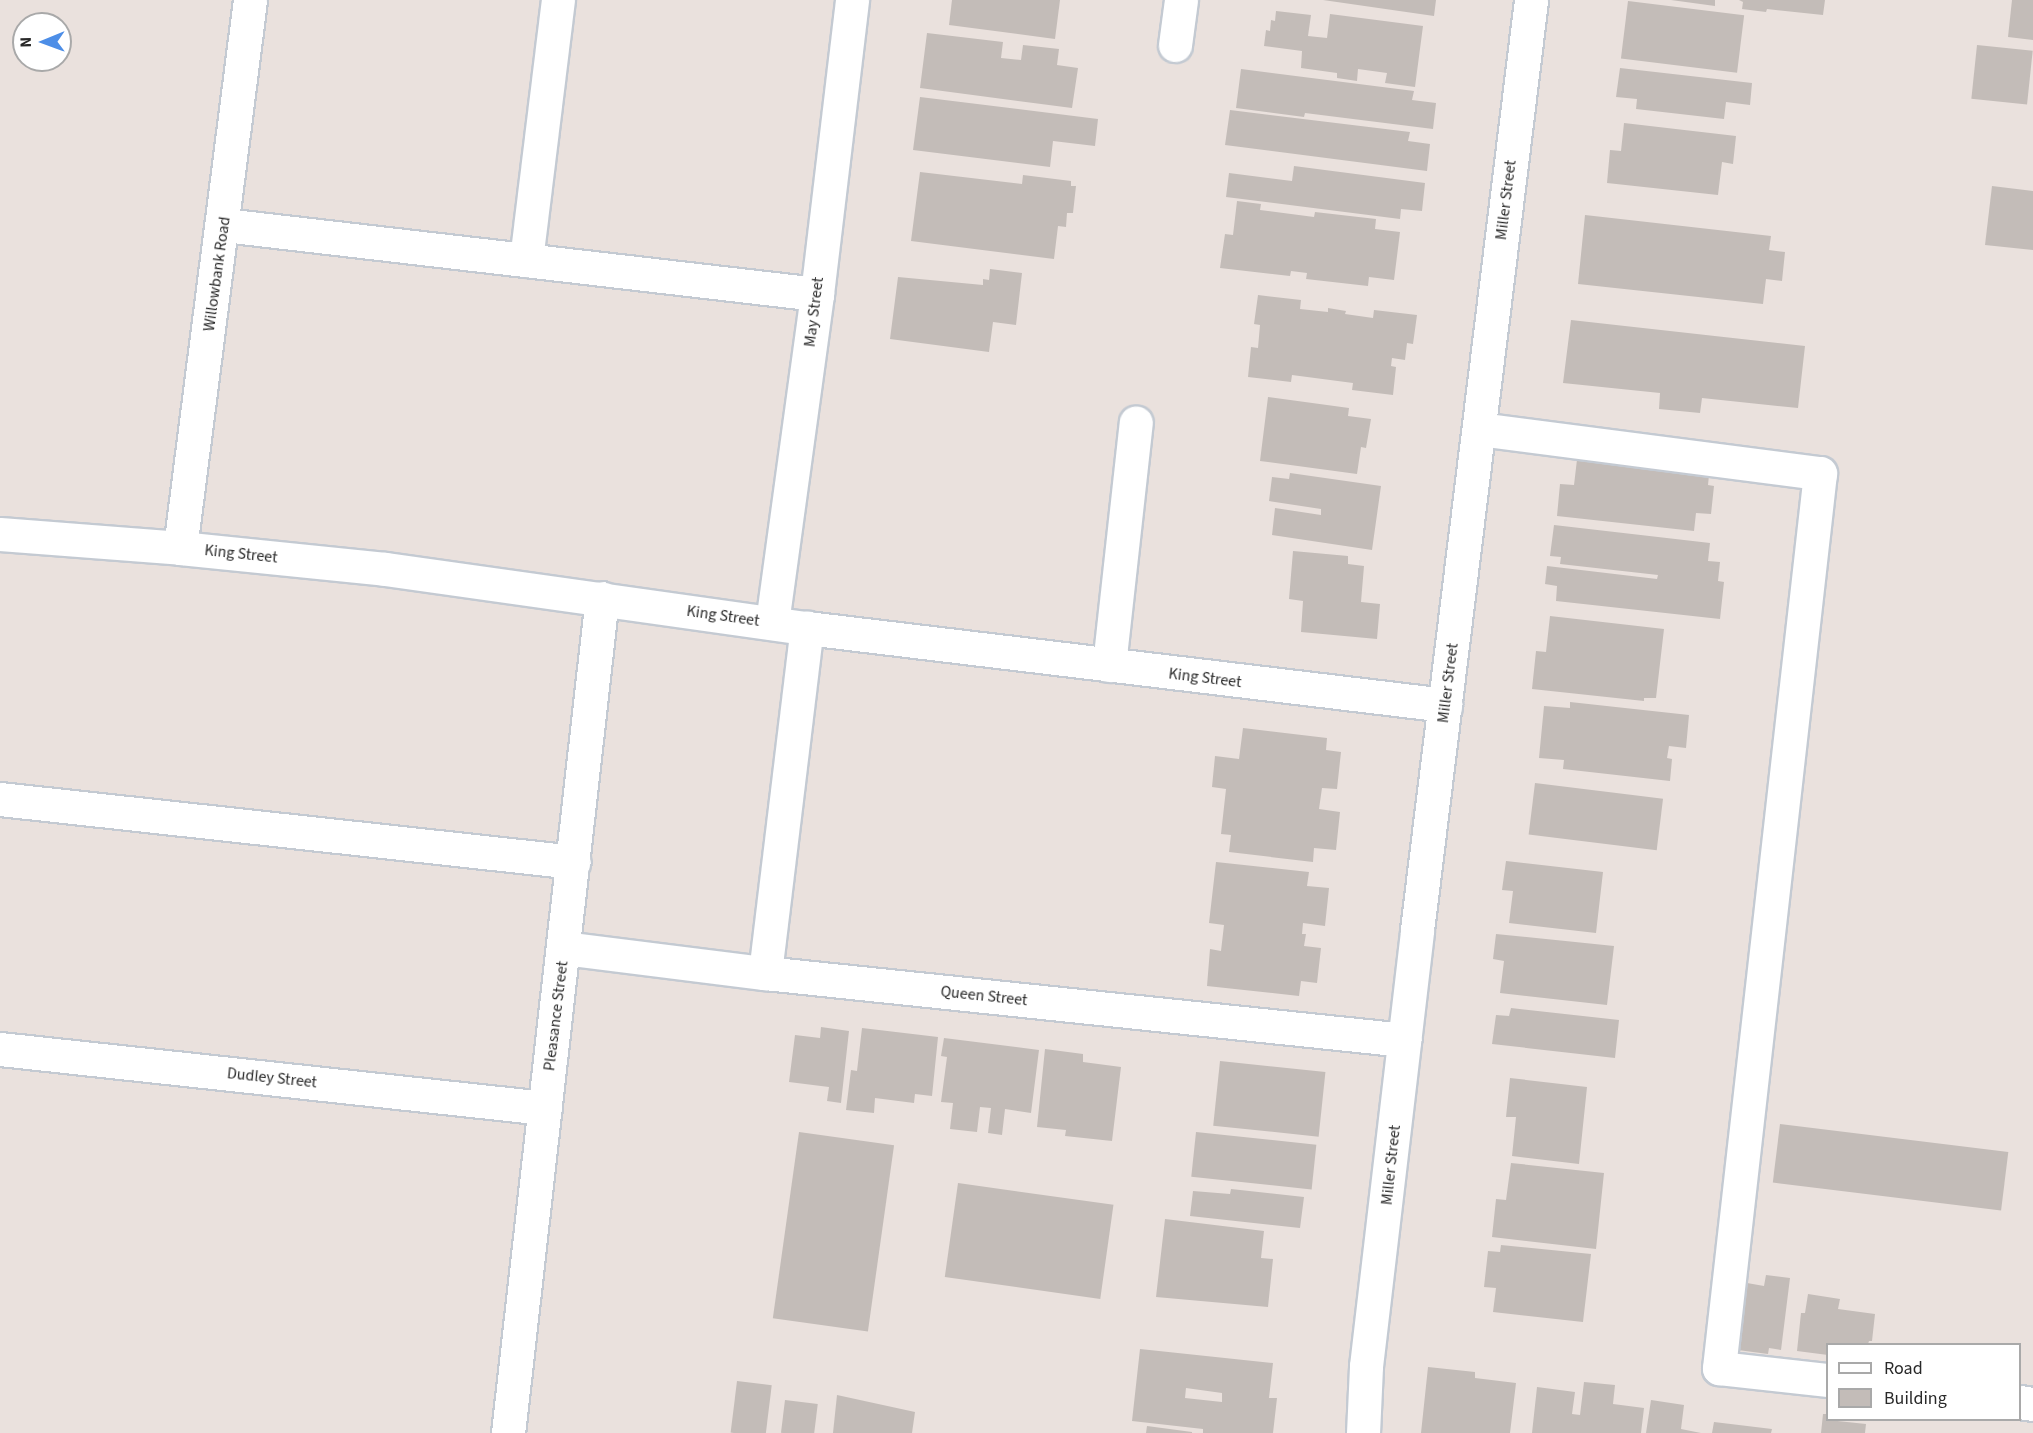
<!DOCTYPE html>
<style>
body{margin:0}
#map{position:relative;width:2033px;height:1433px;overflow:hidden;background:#eae1dd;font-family:"Source Sans 3",sans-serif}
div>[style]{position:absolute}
.building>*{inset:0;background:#c3bcb8;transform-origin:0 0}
.roads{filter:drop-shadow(2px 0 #c4cad2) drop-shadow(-2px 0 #c4cad2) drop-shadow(0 2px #c4cad2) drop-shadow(0 -2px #c4cad2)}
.minor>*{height:33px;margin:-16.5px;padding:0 16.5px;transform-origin:16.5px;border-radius:16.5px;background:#fff}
span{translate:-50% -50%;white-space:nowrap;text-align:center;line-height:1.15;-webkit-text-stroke:6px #fff;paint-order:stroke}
.street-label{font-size:16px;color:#292929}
.legend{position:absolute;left:1826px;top:1343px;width:195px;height:78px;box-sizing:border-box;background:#fff;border:2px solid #a9a9a9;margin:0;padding:8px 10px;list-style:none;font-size:18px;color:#292929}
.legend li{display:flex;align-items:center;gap:12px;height:30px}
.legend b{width:30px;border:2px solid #a9a9a9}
.north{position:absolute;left:12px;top:12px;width:60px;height:60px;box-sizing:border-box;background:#fff;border:2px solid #a9a9a9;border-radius:50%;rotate:269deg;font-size:16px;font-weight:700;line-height:24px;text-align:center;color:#292929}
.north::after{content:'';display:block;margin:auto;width:21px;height:27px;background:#4d8ee7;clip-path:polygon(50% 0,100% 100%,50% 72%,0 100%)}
</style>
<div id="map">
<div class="building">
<i style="clip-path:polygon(952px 0,1060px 0,1055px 39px,949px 25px)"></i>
<i style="clip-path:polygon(1323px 0,1436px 0,1434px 16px)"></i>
<i style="clip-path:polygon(1671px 0,1715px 0,1715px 6px)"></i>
<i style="clip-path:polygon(1739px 0,1825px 0,1823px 15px,1767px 9px,1766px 12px,1742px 9px,1743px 2px)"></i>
<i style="clip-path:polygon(2012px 0,2033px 0,2033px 40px,2008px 37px)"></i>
<i style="left:1628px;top:1px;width:117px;height:58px;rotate:7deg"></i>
<i style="clip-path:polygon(1276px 11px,1311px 15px,1308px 36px,1327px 38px,1330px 14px,1423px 26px,1415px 87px,1385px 83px,1387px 73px,1358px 69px,1357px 81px,1337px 78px,1337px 73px,1301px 68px,1302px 51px,1264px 46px,1266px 30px,1270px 31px,1271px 20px,1275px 21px)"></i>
<i style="clip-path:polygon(927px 33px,1003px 42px,1001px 58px,1021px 60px,1023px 45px,1059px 49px,1057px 65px,1078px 68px,1072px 108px,920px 88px)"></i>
<i style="left:1977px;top:45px;width:56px;height:54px;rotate:6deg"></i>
<i style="clip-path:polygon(1620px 68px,1752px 83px,1750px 105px,1726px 102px,1724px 119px,1636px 109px,1637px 99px,1616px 97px)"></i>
<i style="clip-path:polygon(1241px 69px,1414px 91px,1412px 100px,1436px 103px,1433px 129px,1305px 113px,1304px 117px,1236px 108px)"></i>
<i style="clip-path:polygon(920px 97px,1098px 119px,1095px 146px,1053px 141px,1050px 167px,913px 150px)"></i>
<i style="clip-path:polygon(1230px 110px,1410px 132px,1408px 141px,1430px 144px,1427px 171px,1225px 145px)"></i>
<i style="clip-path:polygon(1624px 123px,1736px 136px,1733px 164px,1722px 162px,1718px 195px,1607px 183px,1610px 150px,1621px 151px)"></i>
<i style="clip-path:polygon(1294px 166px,1425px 183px,1422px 211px,1401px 209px,1400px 219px,1226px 197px,1229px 173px,1292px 181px)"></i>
<i style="clip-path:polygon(920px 172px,1022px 184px,1023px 175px,1071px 181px,1071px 186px,1076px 186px,1073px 213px,1067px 213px,1066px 227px,1058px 226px,1054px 259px,911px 241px)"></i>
<i style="clip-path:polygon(1992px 186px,2033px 191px,2033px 250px,1985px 245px)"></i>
<i style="clip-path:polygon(1237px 201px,1261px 204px,1260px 210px,1314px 217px,1315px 212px,1376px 219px,1375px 229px,1400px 232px,1394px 280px,1369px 277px,1368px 286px,1306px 279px,1307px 273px,1291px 271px,1290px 276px,1220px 268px,1225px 234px,1233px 235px)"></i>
<i style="clip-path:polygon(1585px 215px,1771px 236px,1769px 250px,1785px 252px,1782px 281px,1766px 279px,1763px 304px,1578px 284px)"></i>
<i style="clip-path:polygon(990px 269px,1022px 273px,1016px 325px,993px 322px,989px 352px,890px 339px,898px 277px,983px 285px,983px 279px,989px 280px)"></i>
<i style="clip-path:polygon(1258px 295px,1301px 300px,1300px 309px,1328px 312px,1328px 308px,1346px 311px,1345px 314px,1373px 318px,1374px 310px,1417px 315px,1413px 344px,1407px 343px,1405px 360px,1392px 358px,1391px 366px,1396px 367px,1393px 395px,1352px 390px,1353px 383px,1292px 375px,1291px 382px,1248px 377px,1251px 347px,1258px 348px,1260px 325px,1254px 324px)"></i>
<i style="clip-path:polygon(1571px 320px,1805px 346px,1798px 408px,1702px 398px,1700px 413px,1659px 409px,1660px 393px,1563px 383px)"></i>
<i style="clip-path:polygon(1268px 397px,1349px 408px,1348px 416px,1371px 419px,1366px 448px,1361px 447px,1357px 474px,1260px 461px)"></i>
<i style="clip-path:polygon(1578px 451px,1710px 465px,1708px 485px,1714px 486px,1711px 514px,1696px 513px,1694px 531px,1557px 516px,1560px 484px,1574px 485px)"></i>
<i style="clip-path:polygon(1290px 473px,1381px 486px,1372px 550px,1272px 535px,1275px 508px,1321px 515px,1321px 509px,1269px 501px,1272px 477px,1289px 479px)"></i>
<i style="clip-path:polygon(1554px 525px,1710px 543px,1708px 561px,1720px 562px,1718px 581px,1724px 582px,1720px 619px,1556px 601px,1557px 586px,1545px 584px,1547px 566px,1657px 579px,1658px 575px,1560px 564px,1561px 557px,1550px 556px)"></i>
<i style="clip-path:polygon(1293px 551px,1348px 556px,1348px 564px,1364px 566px,1361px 602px,1380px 604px,1377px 639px,1301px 632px,1303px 601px,1289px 599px)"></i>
<i style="clip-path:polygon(1550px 616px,1664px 629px,1656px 698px,1644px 698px,1644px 701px,1532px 689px,1536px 651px,1546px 652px)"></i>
<i style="clip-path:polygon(1570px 702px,1689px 715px,1686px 748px,1669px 746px,1667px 758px,1672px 759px,1670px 781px,1563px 769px,1564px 760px,1539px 758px,1544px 706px,1570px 708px)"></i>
<i style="clip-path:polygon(1243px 728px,1327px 738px,1326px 750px,1341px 752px,1337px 789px,1322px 788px,1319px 809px,1340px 812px,1336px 850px,1314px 848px,1313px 862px,1229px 852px,1231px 835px,1221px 834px,1226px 789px,1212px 787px,1215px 756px,1239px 759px)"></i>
<i style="left:1535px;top:783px;width:129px;height:52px;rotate:7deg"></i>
<i style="clip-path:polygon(1506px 861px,1603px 872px,1596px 933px,1509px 923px,1513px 891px,1502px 890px)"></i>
<i style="clip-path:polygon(1216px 862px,1309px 872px,1307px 886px,1329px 888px,1325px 926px,1303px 923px,1302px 934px,1306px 934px,1304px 946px,1321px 948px,1317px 983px,1301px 981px,1299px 996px,1207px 986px,1210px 949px,1221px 951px,1224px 925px,1209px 923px)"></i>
<i style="clip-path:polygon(1496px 934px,1614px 946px,1607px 1005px,1500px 993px,1504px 961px,1493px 959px)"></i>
<i style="clip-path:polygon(1511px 1008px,1619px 1020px,1615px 1058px,1492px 1044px,1496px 1015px,1509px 1016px)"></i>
<i style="clip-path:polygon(821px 1027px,849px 1031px,841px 1103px,827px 1101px,829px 1087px,789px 1082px,795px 1035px,820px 1038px)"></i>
<i style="clip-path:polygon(862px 1028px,938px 1037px,932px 1096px,915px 1094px,914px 1103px,875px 1098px,874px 1113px,846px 1110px,851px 1070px,857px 1071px)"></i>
<i style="clip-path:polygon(944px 1038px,1039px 1050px,1031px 1113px,1005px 1109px,1002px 1135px,988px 1133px,991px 1108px,980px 1107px,977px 1132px,950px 1129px,953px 1103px,941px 1102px,947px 1057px,941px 1056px)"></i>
<i style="clip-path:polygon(1045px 1049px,1083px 1054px,1083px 1062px,1121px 1067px,1112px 1141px,1065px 1136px,1066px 1130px,1037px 1127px)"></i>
<i style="left:1220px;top:1061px;width:106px;height:65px;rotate:6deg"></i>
<i style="clip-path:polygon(1510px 1078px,1587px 1087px,1579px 1164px,1512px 1156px,1516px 1117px,1506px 1117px)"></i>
<i style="left:1780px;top:1124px;width:230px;height:59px;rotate:7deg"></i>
<i style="left:799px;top:1132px;width:96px;height:188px;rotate:8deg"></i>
<i style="left:1196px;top:1132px;width:121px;height:45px;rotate:6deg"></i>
<i style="clip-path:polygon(1511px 1163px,1604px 1173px,1596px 1249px,1492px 1237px,1496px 1199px,1506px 1200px)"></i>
<i style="left:958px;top:1183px;width:157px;height:95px;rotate:8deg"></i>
<i style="clip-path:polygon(1231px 1189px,1304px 1197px,1300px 1228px,1190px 1216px,1193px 1191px,1230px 1194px)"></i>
<i style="clip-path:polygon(1165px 1219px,1264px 1231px,1261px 1258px,1273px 1259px,1268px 1307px,1156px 1297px)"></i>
<i style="clip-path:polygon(1501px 1245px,1591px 1254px,1583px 1322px,1493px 1312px,1496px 1288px,1484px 1287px,1488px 1251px,1500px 1252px)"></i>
<i style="clip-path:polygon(1766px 1275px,1790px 1278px,1781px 1350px,1769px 1348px,1768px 1354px,1738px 1350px,1741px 1326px,1736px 1325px,1739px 1304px,1744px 1305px,1747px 1283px,1764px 1286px)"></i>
<i style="clip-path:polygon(1808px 1294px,1840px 1299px,1838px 1309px,1875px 1314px,1872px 1341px,1869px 1341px,1868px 1344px,1828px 1344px,1828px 1355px,1797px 1351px,1801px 1313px,1805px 1313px)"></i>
<i style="clip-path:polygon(evenodd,1140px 1349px,1273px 1363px,1269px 1398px,1277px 1398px,1273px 1433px,1203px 1433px,1203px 1429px,1132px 1421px,1140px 1349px,1186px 1388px,1222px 1393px,1222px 1402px,1185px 1398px,1186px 1388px)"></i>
<i style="clip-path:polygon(1428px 1367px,1475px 1372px,1475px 1378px,1516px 1383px,1510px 1433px,1421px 1433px)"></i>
<i style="left:737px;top:1381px;width:35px;height:52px;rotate:7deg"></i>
<i style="clip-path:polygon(1584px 1382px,1615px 1385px,1613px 1404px,1644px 1408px,1641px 1433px,1532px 1433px,1537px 1387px,1575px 1392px,1572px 1414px,1580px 1415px)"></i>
<i style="clip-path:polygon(837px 1395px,915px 1412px,912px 1433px,833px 1433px)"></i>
<i style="left:785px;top:1400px;width:33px;height:33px;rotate:7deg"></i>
<i style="clip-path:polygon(1651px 1400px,1684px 1405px,1681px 1429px,1701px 1433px,1646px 1433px)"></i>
<i style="clip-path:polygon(1823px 1414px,1828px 1414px,1828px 1420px,1866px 1424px,1865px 1433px,1821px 1433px)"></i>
<i style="clip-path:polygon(1714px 1422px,1772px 1429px,1771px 1433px,1712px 1433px)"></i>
<i style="clip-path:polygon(1147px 1426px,1192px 1432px,1192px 1433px,1146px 1433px)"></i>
</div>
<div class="roads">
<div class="minor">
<i style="left:1175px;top:45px;width:45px;rotate:-82.4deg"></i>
<i style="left:224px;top:225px;width:597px;rotate:6.64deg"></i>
<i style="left:526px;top:260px;width:262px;rotate:-83deg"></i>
<i style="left:1479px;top:429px;width:344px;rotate:7.4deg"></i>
<i style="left:1820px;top:473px;width:901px;rotate:96.44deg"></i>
<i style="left:1719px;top:1368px;width:110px;rotate:6.3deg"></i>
<i style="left:0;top:534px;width:181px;rotate:4.4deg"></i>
<i style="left:180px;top:548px;width:206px;rotate:5.8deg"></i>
<i style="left:385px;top:569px;width:426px;rotate:8deg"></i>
<i style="left:807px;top:628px;width:643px;rotate:6.88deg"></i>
<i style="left:180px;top:548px;width:552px;rotate:-82.72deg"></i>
<i style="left:772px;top:623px;width:332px;rotate:-82.2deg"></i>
<i style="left:817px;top:294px;width:296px;rotate:-83.2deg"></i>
<i style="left:1109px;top:665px;width:244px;rotate:-83.7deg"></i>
<i style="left:0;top:799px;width:577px;rotate:6.26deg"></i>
<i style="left:563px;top:948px;width:204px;rotate:7.1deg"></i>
<i style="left:765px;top:973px;width:643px;rotate:5.98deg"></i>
<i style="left:765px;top:973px;width:348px;rotate:-83.1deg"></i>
<i style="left:0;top:1049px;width:548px;rotate:6.18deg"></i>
<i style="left:2020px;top:1402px;width:13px;rotate:9deg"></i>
<i style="left:508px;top:1433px;width:840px;rotate:-83.58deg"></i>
<i style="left:1363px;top:1433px;width:67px;rotate:-87.4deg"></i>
<i style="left:1366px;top:1366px;width:439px;rotate:-83.3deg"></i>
<i style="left:1417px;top:930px;width:937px;rotate:-83.01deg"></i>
</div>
</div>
<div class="street-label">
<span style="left:1506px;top:200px;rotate:-83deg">Miller Street</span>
<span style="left:217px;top:274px;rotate:-82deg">Willowbank Road</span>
<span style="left:814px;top:312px;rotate:-83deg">May Street</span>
<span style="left:241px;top:554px;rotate:6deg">King Street</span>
<span style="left:723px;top:616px;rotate:8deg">King Street</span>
<span style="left:1205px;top:678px;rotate:7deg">King Street</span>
<span style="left:1448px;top:683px;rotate:-83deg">Miller Street</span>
<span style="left:984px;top:996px;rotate:6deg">Queen Street</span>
<span style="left:556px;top:1016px;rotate:-83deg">Pleasance Street</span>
<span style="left:272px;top:1078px;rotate:6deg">Dudley Street</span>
<span style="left:1391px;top:1165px;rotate:-84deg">Miller Street</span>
</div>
<ul class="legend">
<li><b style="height:8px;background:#fff"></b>Road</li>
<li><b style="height:16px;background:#c3bcb8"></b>Building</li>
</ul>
<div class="north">N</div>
</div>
